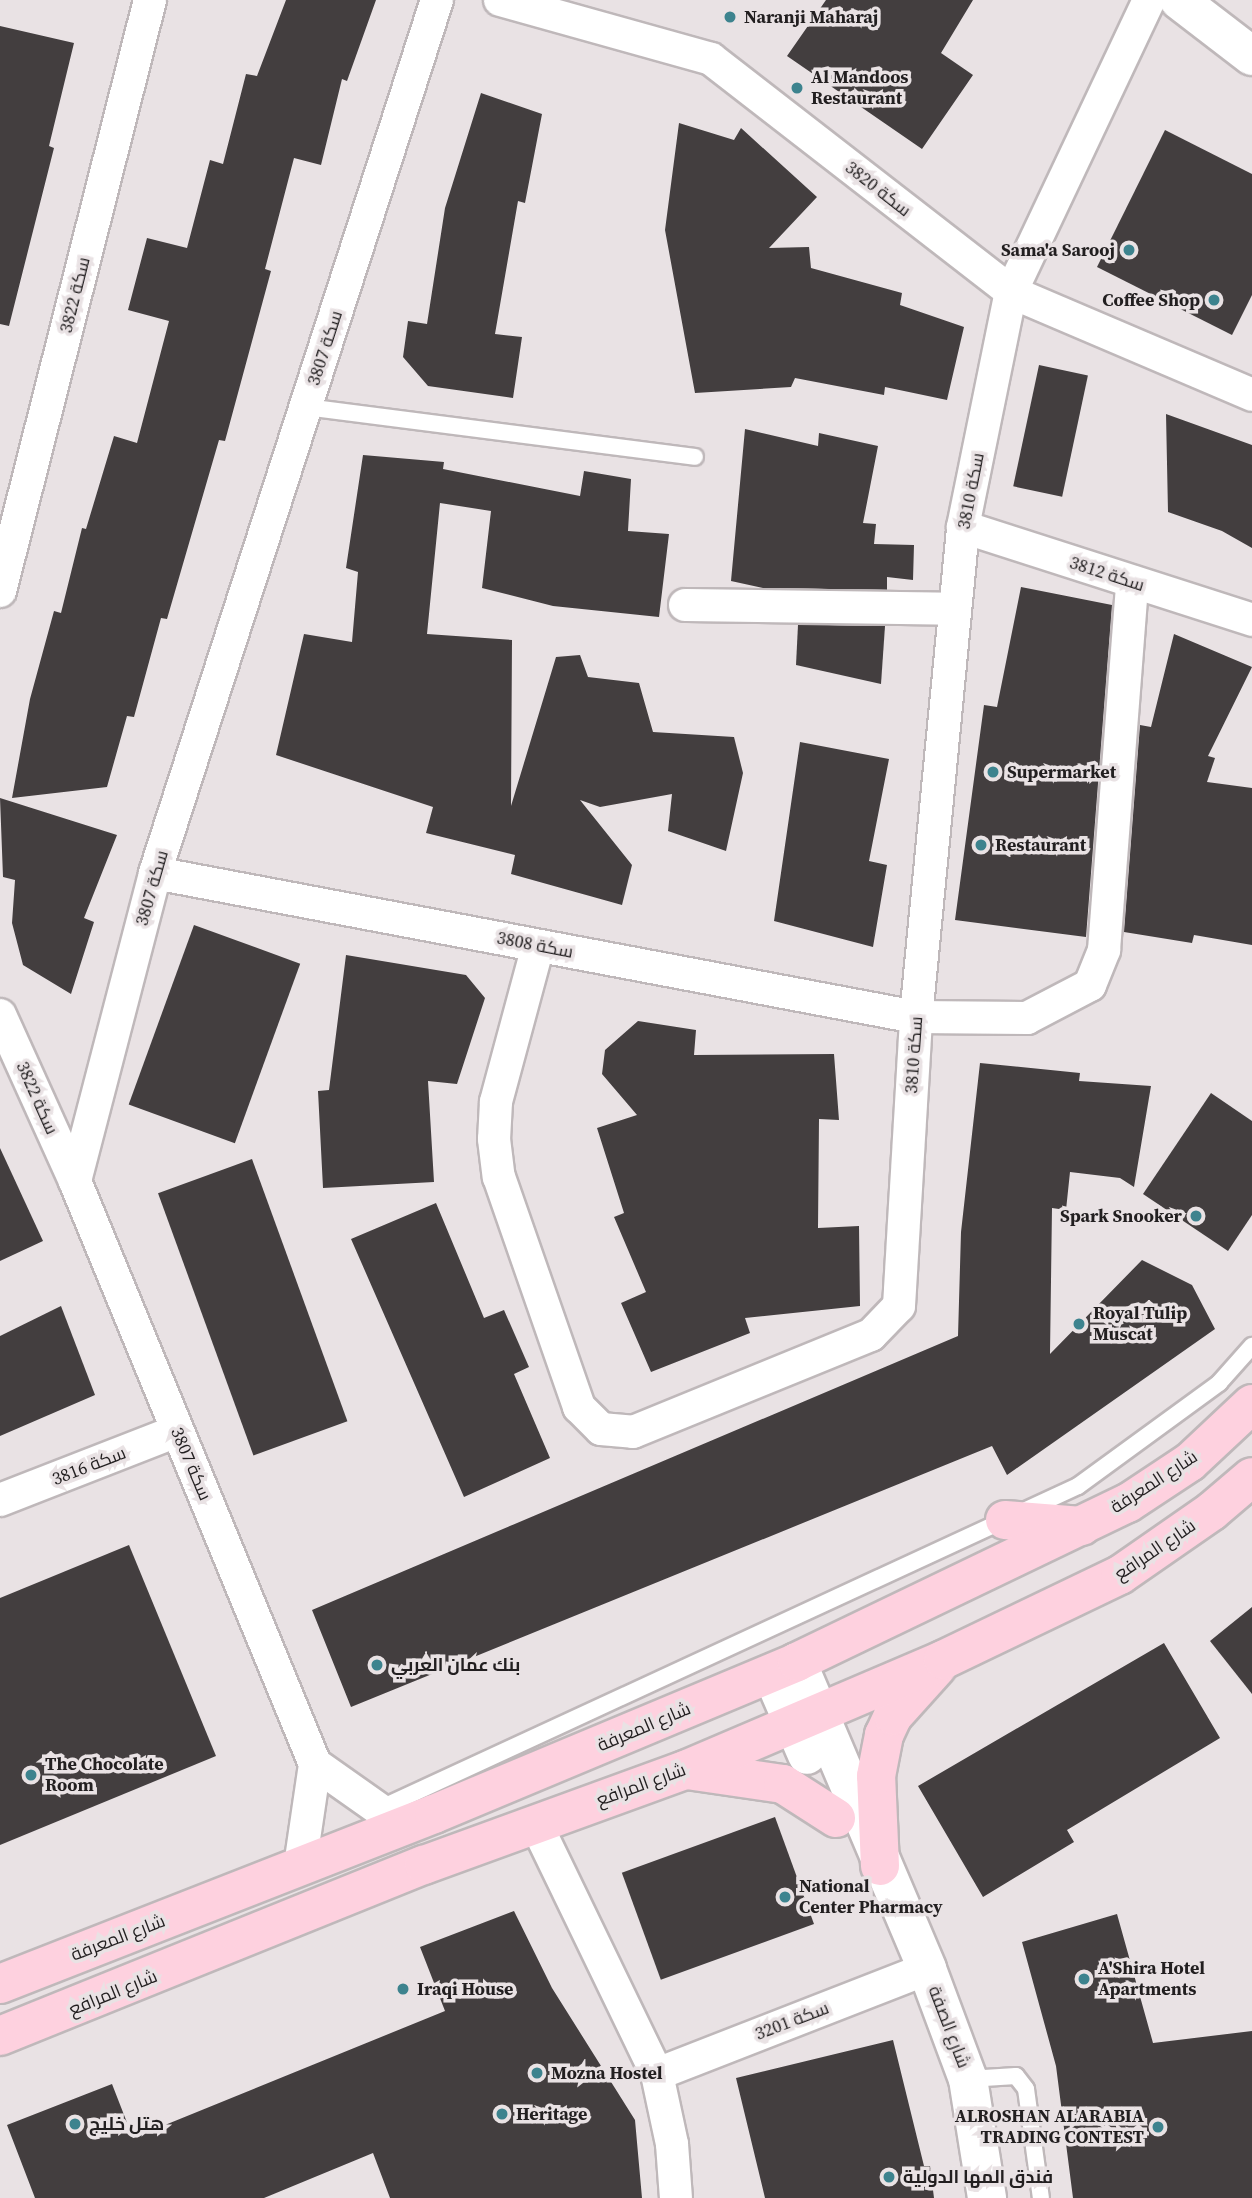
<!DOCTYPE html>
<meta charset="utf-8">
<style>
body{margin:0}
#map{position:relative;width:1252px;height:2198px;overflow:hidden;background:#e9e2e4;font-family:"Source Serif 4",Cairo,serif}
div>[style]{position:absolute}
.building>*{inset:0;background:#433e3f;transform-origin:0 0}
.roads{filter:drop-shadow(2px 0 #bfb8ba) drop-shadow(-2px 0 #bfb8ba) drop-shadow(0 2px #bfb8ba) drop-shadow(0 -2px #bfb8ba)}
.service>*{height:16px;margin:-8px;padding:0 8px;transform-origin:8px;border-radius:8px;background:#fff}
.minor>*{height:32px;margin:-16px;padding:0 16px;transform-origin:16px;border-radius:16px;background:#fff}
.tertiary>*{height:38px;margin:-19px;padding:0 19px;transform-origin:19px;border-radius:19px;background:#fff}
.primary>*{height:38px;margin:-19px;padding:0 19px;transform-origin:19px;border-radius:19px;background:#fed1df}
.dots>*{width:19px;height:19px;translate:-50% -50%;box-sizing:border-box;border:4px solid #e9e2e4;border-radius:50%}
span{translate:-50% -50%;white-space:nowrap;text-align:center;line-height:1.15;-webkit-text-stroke:7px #e9e2e4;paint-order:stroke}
.poi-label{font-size:18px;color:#221f20;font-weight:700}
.left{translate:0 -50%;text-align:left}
.right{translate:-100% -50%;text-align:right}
.street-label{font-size:18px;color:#221f20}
</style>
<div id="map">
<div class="building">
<i style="clip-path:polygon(286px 0,376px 0,347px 81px,342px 79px,321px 165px,294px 158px,265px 269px,271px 271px,225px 441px,219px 440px,167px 619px,161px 618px,134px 717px,127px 716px,107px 787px,12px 798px,30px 699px,54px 611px,61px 613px,82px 528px,86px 529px,114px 436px,137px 443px,169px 321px,128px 310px,147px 238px,187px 248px,210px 160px,223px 164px,246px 74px,257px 76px)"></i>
<i style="clip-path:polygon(826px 0,973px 0,941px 53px,973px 75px,922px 149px,787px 56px)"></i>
<i style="clip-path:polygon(0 26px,74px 43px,49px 146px,54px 148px,9px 326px,0 324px)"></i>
<i style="clip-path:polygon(481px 93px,542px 114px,525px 203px,518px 201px,495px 334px,522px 337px,513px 398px,428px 386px,403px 357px,408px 321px,427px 324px,445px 208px)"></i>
<i style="clip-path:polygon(679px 123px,734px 140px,741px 128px,817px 197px,769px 248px,809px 247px,811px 268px,902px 293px,900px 305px,964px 327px,947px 400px,885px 387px,884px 395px,795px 378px,791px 387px,695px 393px,665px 230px)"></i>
<i style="clip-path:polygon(1165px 130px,1252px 174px,1252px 295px,1232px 335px,1097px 267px)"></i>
<i style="left:1039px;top:365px;width:50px;height:124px;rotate:12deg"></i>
<i style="clip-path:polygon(1166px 414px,1252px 445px,1252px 548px,1222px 531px,1168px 512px)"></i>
<i style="clip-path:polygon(745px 429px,818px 446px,819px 433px,878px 446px,863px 523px,876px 524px,874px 544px,914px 545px,913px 580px,887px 577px,887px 590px,763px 588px,731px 581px)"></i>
<i style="clip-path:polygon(363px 455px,444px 462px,443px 469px,580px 496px,584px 471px,631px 479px,628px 531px,669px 534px,659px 617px,553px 606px,482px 588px,491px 511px,440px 503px,427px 634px,512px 640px,511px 806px,556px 657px,580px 655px,588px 677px,639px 683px,653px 732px,734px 737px,743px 773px,726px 851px,668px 831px,672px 794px,600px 807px,580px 800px,632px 865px,622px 905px,511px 874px,515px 855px,426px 833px,433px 807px,276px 755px,304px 634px,352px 642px,358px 572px,346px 568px)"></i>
<i style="clip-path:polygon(1021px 587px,1112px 605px,1086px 937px,955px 920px,984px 705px,997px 707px)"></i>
<i style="clip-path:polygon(798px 625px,885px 626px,881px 684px,796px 665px)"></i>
<i style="clip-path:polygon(1174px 634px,1252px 667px,1208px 756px,1215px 758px,1207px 782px,1252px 788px,1252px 945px,1194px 935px,1192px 943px,1124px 932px,1140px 725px,1151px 727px)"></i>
<i style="clip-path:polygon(800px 742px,889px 759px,869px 861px,887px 865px,873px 947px,774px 921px)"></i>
<i style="clip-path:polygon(0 798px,117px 835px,84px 918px,94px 922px,71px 994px,23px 965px,12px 923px,15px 880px,3px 877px)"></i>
<i style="left:194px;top:925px;width:113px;height:191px;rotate:20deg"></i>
<i style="clip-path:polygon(346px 955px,466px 975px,485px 998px,457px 1084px,428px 1081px,434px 1182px,323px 1188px,318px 1091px,329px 1090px)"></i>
<i style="clip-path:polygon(638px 1021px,696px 1030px,694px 1055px,834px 1054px,839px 1120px,819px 1119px,818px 1228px,859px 1226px,860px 1306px,745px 1318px,750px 1333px,651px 1372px,621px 1303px,646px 1292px,614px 1217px,624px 1213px,597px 1128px,637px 1115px,602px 1074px,605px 1050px)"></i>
<i style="clip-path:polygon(980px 1063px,1080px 1073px,1079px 1081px,1151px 1086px,1134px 1187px,1120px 1178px,1070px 1172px,1066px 1210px,1052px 1208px,1050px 1354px,1142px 1260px,1192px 1285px,1215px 1329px,1007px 1475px,992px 1446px,351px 1707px,312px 1610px,958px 1336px,961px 1232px)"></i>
<i style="clip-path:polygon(1211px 1093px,1252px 1121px,1252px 1215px,1228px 1251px,1143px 1194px)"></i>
<i style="clip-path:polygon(0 1148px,43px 1241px,0 1261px)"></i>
<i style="left:252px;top:1159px;width:279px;height:100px;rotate:70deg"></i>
<i style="clip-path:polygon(436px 1203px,484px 1318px,504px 1310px,529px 1367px,514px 1374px,550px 1458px,464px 1497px,351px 1239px)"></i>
<i style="clip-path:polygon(61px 1306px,95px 1395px,0 1436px,0 1336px)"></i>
<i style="clip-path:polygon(129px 1545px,216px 1756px,0 1845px,0 1598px)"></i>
<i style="clip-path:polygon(1252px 1607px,1252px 1694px,1210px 1641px)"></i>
<i style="clip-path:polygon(1164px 1643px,1220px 1738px,1067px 1830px,1074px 1842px,983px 1897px,918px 1786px)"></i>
<i style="left:775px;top:1817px;width:114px;height:163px;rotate:70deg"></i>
<i style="clip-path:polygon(514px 1911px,552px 1988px,635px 2120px,642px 2198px,390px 2198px,373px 2153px,264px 2198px,35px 2198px,7px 2125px,112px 2084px,133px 2138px,445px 2011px,420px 1947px)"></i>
<i style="clip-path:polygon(1117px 1914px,1153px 2043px,1252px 2031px,1252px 2198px,1073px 2198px,1056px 2066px,1022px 1942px)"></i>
<i style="clip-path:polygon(893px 2040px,924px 2166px,930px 2166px,934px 2198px,765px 2198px,736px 2078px)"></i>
</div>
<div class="roads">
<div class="service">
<i style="left:306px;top:407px;width:392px;rotate:7.3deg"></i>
<i style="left:379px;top:1809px;width:770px;rotate:-24.8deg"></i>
<i style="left:1078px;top:1486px;width:175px;rotate:-36.1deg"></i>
<i style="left:1219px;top:1383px;width:50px;rotate:-48.3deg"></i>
<i style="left:968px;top:2079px;width:48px;rotate:-3.6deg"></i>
<i style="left:1016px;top:2076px;width:16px;rotate:52deg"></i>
<i style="left:1026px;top:2089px;width:110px;rotate:82.2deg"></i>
</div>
<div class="minor">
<i style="left:500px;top:0;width:219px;rotate:15.6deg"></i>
<i style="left:711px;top:59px;width:380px;rotate:37.8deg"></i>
<i style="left:1011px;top:292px;width:262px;rotate:23.1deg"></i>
<i style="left:963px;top:527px;width:304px;rotate:17.8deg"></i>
<i style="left:0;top:591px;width:610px;rotate:-75.76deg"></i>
<i style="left:685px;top:605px;width:270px;rotate:0.8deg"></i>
<i style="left:155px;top:873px;width:775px;rotate:10.72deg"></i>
<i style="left:916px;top:1017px;width:111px;rotate:0.5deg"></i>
<i style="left:1027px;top:1018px;width:71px;rotate:-27.6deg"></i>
<i style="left:1090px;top:985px;width:38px;rotate:-68deg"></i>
<i style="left:1104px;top:950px;width:369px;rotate:-85.6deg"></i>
<i style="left:538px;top:946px;width:162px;rotate:105.1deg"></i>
<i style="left:496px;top:1102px;width:37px;rotate:93deg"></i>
<i style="left:494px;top:1139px;width:38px;rotate:83deg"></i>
<i style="left:499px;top:1177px;width:244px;rotate:70.8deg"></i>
<i style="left:579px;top:1407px;width:31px;rotate:45deg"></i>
<i style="left:601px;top:1429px;width:32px;rotate:5deg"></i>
<i style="left:633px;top:1432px;width:257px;rotate:-22.2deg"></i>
<i style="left:871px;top:1335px;width:40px;rotate:-46deg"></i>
<i style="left:899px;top:1306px;width:289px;rotate:-86.6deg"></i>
<i style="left:916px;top:1017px;width:492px;rotate:-84.5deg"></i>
<i style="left:963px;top:527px;width:240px;rotate:-78.5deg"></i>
<i style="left:1011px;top:292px;width:323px;rotate:-64.7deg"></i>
<i style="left:0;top:1015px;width:182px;rotate:65.7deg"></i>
<i style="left:0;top:1500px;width:190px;rotate:-21.3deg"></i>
<i style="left:315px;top:1764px;width:108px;rotate:35.2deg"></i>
<i style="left:536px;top:1824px;width:278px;rotate:64.2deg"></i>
<i style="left:657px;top:2074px;width:72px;rotate:77.9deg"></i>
<i style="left:672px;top:2144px;width:54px;rotate:85.8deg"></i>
<i style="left:300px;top:1866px;width:103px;rotate:-81.6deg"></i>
<i style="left:315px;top:1764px;width:630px;rotate:-112.38deg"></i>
<i style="left:75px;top:1181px;width:318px;rotate:-75.4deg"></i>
<i style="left:155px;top:873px;width:917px;rotate:-72.1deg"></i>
<i style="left:657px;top:2074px;width:290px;rotate:-21.3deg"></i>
</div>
<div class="tertiary">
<i style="left:1179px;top:0;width:92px;rotate:37.5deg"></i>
<i style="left:797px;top:1662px;width:333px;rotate:67deg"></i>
<i style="left:927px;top:1969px;width:117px;rotate:69.6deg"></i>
<i style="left:968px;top:2079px;width:121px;rotate:80.9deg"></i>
<i style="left:772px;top:1674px;width:88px;rotate:66.6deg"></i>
</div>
<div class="primary">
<i style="left:1005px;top:1520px;width:77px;rotate:4.5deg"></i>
<i style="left:687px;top:1770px;width:97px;rotate:8.3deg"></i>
<i style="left:783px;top:1784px;width:63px;rotate:32.7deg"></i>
<i style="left:880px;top:1866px;width:90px;rotate:-92.5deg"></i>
<i style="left:876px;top:1776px;width:42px;rotate:-79deg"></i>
<i style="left:884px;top:1735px;width:21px;rotate:-65deg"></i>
<i style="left:893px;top:1716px;width:66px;rotate:-48.1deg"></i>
<i style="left:0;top:1984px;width:466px;rotate:-21.4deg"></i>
<i style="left:434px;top:1814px;width:394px;rotate:-22.7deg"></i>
<i style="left:797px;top:1662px;width:367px;rotate:-25.7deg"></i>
<i style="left:1128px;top:1503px;width:74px;rotate:-33.5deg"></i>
<i style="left:1190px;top:1462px;width:85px;rotate:-43.1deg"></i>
<i style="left:0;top:2036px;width:457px;rotate:-22deg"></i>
<i style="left:424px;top:1865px;width:278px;rotate:-20deg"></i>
<i style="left:685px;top:1770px;width:280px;rotate:-23.1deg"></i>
<i style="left:943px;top:1660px;width:196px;rotate:-25.7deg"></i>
<i style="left:1120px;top:1575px;width:112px;rotate:-34.8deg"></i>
<i style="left:1212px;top:1511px;width:52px;rotate:-40.4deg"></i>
</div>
</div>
<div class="dots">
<i style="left:730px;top:17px;background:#3d838e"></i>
<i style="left:797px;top:88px;background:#3d838e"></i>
<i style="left:1129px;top:250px;background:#3d838e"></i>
<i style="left:1214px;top:300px;background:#3d838e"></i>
<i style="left:993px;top:772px;background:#3d838e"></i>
<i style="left:981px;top:845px;background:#3d838e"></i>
<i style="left:1196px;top:1216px;background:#3d838e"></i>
<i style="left:1079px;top:1324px;background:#3d838e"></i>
<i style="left:377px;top:1665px;background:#3d838e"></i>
<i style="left:31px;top:1775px;background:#3d838e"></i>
<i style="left:785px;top:1897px;background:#3d838e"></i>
<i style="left:1084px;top:1979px;background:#3d838e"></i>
<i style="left:403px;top:1989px;background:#3d838e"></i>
<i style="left:537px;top:2073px;background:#3d838e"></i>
<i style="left:502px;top:2114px;background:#3d838e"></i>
<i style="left:75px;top:2124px;background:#3d838e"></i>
<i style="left:1158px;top:2127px;background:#3d838e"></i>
<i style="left:889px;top:2177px;background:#3d838e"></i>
</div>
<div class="poi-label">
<span class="left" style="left:744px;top:17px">Naranji Maharaj</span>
<span class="left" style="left:811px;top:88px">Al Mandoos<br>Restaurant</span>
<span class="right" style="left:1115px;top:250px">Sama'a Sarooj</span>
<span class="right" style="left:1200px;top:300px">Coffee Shop</span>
<span class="left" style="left:1007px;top:772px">Supermarket</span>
<span class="left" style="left:995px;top:845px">Restaurant</span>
<span class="right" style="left:1182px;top:1216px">Spark Snooker</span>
<span class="left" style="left:1093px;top:1324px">Royal Tulip<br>Muscat</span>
<span class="left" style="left:391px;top:1665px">بنك عمان العربي</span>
<span class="left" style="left:45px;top:1775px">The Chocolate<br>Room</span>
<span class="left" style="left:799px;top:1897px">National<br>Center Pharmacy</span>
<span class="left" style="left:1098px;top:1979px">A'Shira Hotel<br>Apartments</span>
<span class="left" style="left:417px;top:1989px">Iraqi House</span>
<span class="left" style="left:551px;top:2073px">Mozna Hostel</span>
<span class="left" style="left:516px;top:2114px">Heritage</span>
<span class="right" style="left:1144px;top:2127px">ALROSHAN ALARABIA<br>TRADING CONTEST</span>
<span class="left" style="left:89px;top:2124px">هتل خلیج</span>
<span class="left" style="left:903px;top:2177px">فندق المها الدولية</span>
</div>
<div class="street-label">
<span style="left:878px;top:189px;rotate:38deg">سكة 3820</span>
<span style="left:75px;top:295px;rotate:-76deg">سكة 3822</span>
<span style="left:325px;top:348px;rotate:-72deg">سكة 3807</span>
<span style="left:971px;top:491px;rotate:-79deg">سكة 3810</span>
<span style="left:1107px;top:574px;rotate:18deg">سكة 3812</span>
<span style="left:152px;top:888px;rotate:-74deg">سكة 3807</span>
<span style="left:535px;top:945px;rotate:11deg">سكة 3808</span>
<span style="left:914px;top:1055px;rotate:-86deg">سكة 3810</span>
<span style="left:37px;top:1098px;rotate:66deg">سكة 3822</span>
<span style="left:191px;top:1464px;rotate:67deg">سكة 3807</span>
<span style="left:89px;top:1466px;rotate:-21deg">سكة 3816</span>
<span style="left:1154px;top:1482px;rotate:-33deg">شارع المعرفة</span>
<span style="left:1155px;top:1550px;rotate:-34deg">شارع المرافع</span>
<span style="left:644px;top:1727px;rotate:-23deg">شارع المعرفة</span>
<span style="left:641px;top:1785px;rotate:-20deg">شارع المرافع</span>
<span style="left:118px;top:1938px;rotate:-21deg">شارع المعرفة</span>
<span style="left:113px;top:1993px;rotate:-22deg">شارع المرافع</span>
<span style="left:792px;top:2021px;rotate:-21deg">سكة 3201</span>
<span style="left:949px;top:2027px;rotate:69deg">شارع الصفة</span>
</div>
</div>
